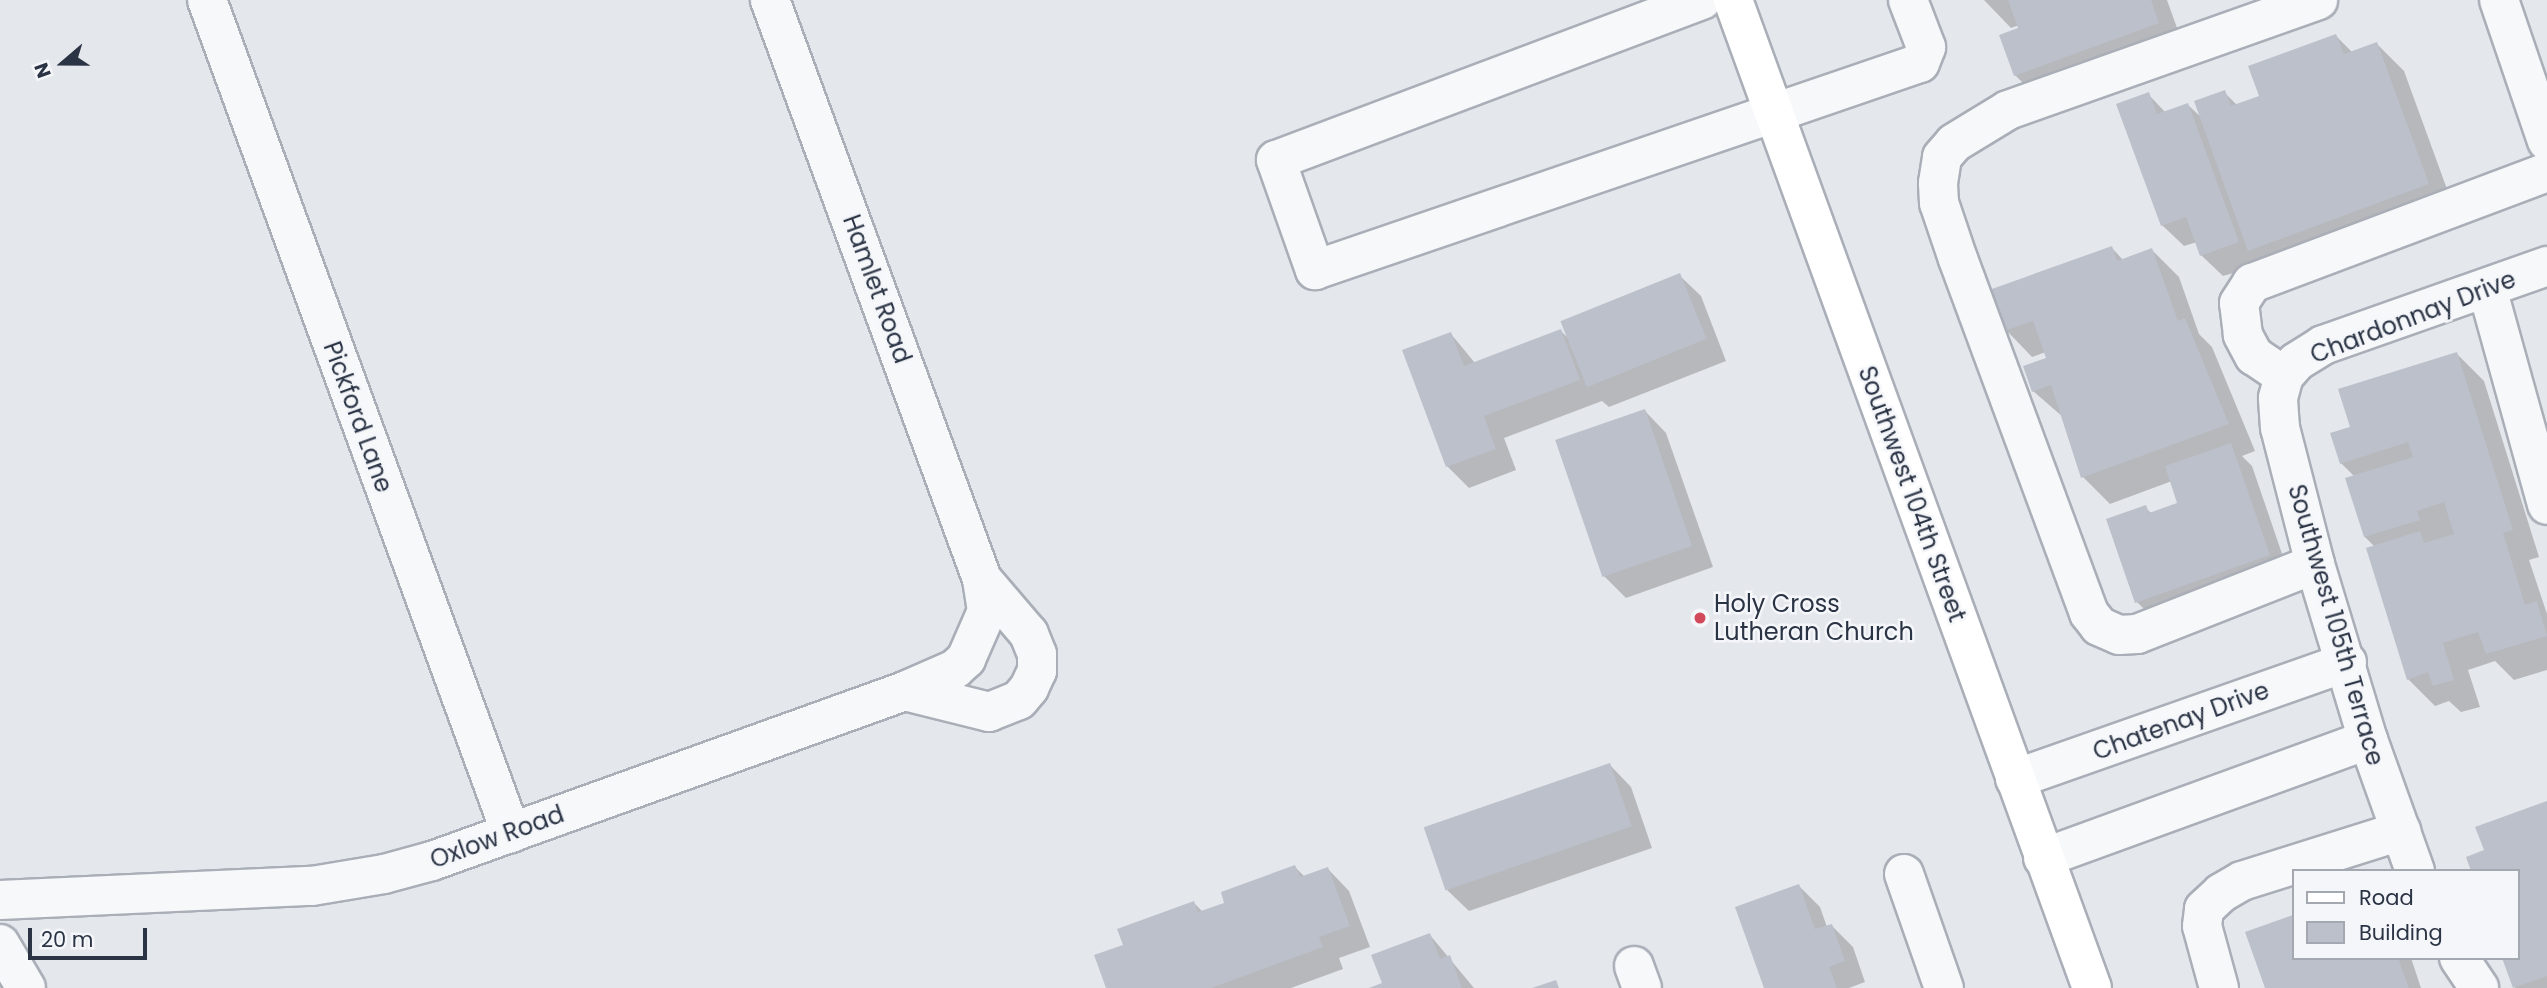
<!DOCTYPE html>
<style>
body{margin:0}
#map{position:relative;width:2547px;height:988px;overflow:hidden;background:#e4e7ec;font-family:Poppins,sans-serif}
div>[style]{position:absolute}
.shadow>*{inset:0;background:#0003}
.building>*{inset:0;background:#bbc0ca;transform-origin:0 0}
.roads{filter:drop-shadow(2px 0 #a9aeb7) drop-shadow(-2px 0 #a9aeb7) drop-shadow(0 2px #a9aeb7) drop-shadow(0 -2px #a9aeb7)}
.minor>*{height:38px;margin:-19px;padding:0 19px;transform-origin:19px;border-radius:19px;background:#f7f8fa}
.major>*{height:38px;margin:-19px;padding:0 19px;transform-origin:19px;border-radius:19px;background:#fff}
.dots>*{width:19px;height:19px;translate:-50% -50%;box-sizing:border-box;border:4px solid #f4f6f9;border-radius:50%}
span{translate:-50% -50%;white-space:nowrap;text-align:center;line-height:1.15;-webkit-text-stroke:5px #f4f6f9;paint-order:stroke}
.street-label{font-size:24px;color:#2b3445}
.poi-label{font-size:24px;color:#2b3445}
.left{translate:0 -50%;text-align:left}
.legend{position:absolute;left:2292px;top:869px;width:228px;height:91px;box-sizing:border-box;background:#f4f6f9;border:2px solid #a4a8b1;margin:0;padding:9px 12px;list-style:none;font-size:21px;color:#2b3445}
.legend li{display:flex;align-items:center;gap:14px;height:35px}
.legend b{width:35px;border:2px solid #a4a8b1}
.north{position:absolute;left:28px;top:28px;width:70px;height:70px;-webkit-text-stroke:5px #f4f6f9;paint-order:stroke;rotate:250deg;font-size:19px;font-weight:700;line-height:28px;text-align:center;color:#2b3445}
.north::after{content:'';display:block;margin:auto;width:24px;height:32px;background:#2b3445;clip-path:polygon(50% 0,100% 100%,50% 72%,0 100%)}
.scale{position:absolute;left:28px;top:928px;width:119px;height:32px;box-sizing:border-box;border:4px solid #2b3445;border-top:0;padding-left:9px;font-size:21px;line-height:24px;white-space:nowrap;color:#2b3445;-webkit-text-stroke:5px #f4f6f9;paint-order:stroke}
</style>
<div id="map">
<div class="shadow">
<i style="clip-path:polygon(2167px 0,2185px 50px,2042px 102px,2015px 75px,2019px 25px,2011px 28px,1984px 0)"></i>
<i style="clip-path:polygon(2336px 36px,2353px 53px,2377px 44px,2404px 71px,2455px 211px,2223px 276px,2201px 255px,2197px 242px,2184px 246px,2162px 225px,2148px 94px,2166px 113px,2188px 105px,2202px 118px,2224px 92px,2238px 106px,2261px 97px)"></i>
<i style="clip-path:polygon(2112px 248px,2124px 261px,2152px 250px,2179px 277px,2199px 334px,2212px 347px,2255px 451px,2242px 456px,2252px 466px,2290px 577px,2158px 623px,2137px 602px,2145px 507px,2152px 514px,2180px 504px,2172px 481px,2110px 504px,2083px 477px,2063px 417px,2033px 391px,2049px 359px,2046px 352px,2032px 357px,2006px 330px)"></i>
<i style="clip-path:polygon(1679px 275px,1701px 296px,1726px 361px,1609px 407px,1602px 401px,1504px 438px,1516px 470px,1469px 488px,1447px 466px,1404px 351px,1451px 334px,1475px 363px,1561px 331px,1570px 340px)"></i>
<i style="clip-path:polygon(2457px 354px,2484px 381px,2539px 557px,2529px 560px,2547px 614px,2547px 670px,2514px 680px,2495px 661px,2468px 670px,2480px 707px,2461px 712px,2449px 701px,2435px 706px,2408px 679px,2375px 547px,2365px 537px,2355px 477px,2341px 463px,2352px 428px)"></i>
<i style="clip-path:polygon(1645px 411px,1666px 433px,1713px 567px,1626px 598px,1604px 576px)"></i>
<i style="clip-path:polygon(1610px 765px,1631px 787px,1652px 848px,1469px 911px,1447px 890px)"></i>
<i style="clip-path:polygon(2547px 803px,2547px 988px,2515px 988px,2517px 871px,2486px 852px)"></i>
<i style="clip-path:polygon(1295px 867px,1305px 877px,1328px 869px,1349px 891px,1370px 947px,1339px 958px,1343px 969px,1291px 988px,1108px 988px,1125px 946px,1194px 903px,1203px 912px,1227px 904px)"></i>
<i style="clip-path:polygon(1799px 886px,1820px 907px,1827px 927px,1832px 926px,1853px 947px,1865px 982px,1849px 988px,1766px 988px)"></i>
<i style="clip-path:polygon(2293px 917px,2293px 958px,2411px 958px,2421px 988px,2267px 988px,2248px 933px)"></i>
<i style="clip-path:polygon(1430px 935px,1474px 988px,1373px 988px,1384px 984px)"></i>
</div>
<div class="building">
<i style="clip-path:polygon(2008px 0,2151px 0,2159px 23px,2014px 76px,1999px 35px,2018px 28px)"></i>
<i style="clip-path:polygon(2336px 34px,2344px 54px,2377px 42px,2429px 184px,2248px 251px,2194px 101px,2225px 90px,2231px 106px,2259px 96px,2248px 66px)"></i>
<i style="clip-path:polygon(2149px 92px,2157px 114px,2188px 103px,2239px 242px,2200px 256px,2186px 217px,2161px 226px,2116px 104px)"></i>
<i style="clip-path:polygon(2112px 246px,2117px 261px,2152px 248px,2178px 321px,2185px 318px,2229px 424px,2081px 478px,2051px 385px,2032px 392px,2023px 366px,2046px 358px,2033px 321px,2004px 331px,1989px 290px)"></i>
<i style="left:1680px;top:273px;width:71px;height:129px;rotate:68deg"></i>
<i style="clip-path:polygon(1561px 329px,1580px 380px,1484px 416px,1496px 449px,1446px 467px,1402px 350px,1451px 332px,1464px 366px)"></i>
<i style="clip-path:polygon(2457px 352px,2513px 530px,2503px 533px,2525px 605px,2537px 601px,2547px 636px,2486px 654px,2478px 632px,2443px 643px,2454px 680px,2433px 686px,2428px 672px,2407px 680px,2366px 548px,2420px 531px,2424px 543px,2454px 534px,2444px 502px,2417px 511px,2420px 520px,2364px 537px,2345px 478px,2413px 457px,2408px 442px,2340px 464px,2330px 433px,2350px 427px,2338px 389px)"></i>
<i style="left:1645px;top:409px;width:145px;height:95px;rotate:71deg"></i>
<i style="clip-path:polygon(2231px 443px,2270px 555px,2135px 603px,2106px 519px,2146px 505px,2149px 513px,2177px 503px,2165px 466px)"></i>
<i style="left:1610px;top:763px;width:67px;height:197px;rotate:71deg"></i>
<i style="clip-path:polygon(2547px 801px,2547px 976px,2513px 988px,2502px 958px,2517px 958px,2517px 871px,2471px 871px,2466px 857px,2484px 850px,2475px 827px)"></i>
<i style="clip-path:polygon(1295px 865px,1300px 877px,1328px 867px,1350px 926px,1319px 937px,1323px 947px,1211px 988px,1106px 988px,1094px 955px,1123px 945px,1117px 929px,1194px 901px,1198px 912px,1224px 903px,1221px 892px)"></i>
<i style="clip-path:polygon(1799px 884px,1815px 929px,1832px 924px,1845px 961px,1829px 967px,1837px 988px,1764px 988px,1735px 907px)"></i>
<i style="clip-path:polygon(2293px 915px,2293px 958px,2398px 958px,2409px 988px,2265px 988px,2245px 932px)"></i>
<i style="clip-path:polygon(1430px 933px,1440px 959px,1450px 955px,1462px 988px,1369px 988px,1382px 983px,1371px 955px)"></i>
<i style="clip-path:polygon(1556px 980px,1559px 988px,1532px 988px)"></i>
</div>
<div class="roads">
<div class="minor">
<i style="left:207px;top:0;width:887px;rotate:69.95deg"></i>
<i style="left:1702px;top:0;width:455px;rotate:159.4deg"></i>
<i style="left:1276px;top:160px;width:117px;rotate:70.5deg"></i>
<i style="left:1315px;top:270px;width:639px;rotate:-18.89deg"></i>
<i style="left:1920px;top:63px;width:17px;rotate:-69deg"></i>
<i style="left:1926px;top:47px;width:50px;rotate:-111deg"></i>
<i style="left:2499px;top:0;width:149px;rotate:71.2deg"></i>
<i style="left:2487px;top:288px;width:225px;rotate:74.5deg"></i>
<i style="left:2284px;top:376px;width:36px;rotate:-146deg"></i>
<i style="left:2254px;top:356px;width:24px;rotate:-118deg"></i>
<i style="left:2243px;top:335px;width:32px;rotate:-97deg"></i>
<i style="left:2239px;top:303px;width:24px;rotate:-57deg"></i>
<i style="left:2252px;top:283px;width:315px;rotate:-20.6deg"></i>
<i style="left:2315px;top:564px;width:191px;rotate:158.5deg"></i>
<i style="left:2137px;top:634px;width:18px;rotate:177deg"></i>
<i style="left:2119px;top:635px;width:22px;rotate:-156deg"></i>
<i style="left:2099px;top:626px;width:16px;rotate:-128deg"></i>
<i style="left:2089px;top:613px;width:377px;rotate:-110.3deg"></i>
<i style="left:1958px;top:259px;width:59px;rotate:-108.7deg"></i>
<i style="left:1939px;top:203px;width:20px;rotate:-93deg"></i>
<i style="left:1938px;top:183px;width:26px;rotate:-81deg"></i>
<i style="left:1942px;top:157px;width:18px;rotate:-49deg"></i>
<i style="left:1954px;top:143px;width:63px;rotate:-31.4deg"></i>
<i style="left:2008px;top:110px;width:329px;rotate:-19.5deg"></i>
<i style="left:905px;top:691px;width:87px;rotate:14deg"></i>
<i style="left:989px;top:712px;width:32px;rotate:-22deg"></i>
<i style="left:1019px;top:700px;width:16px;rotate:-50deg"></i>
<i style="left:1029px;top:688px;width:19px;rotate:-65deg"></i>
<i style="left:1037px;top:671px;width:17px;rotate:-90deg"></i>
<i style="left:1037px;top:654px;width:22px;rotate:-112deg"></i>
<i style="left:1029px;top:634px;width:72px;rotate:-130.5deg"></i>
<i style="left:2015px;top:779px;width:352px;rotate:-19.4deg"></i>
<i style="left:2043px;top:858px;width:346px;rotate:-20deg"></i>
<i style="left:2415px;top:871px;width:139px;rotate:-109.7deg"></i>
<i style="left:2368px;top:740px;width:184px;rotate:-106.8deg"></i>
<i style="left:2315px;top:564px;width:140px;rotate:-104.4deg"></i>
<i style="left:2280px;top:428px;width:30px;rotate:-94deg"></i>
<i style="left:2278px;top:398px;width:23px;rotate:-75deg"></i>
<i style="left:2284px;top:376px;width:18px;rotate:-49deg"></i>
<i style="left:2296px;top:362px;width:32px;rotate:-32deg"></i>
<i style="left:2323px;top:345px;width:238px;rotate:-19.4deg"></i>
<i style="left:1904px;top:874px;width:121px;rotate:70.7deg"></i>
<i style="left:0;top:900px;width:312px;rotate:-2.6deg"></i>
<i style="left:312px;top:886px;width:73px;rotate:-9.5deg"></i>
<i style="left:384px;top:874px;width:50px;rotate:-15.2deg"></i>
<i style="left:432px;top:861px;width:503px;rotate:-19.77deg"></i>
<i style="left:905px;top:691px;width:55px;rotate:-23.7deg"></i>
<i style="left:955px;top:669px;width:15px;rotate:-42deg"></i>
<i style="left:966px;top:659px;width:52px;rotate:-66.4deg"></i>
<i style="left:987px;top:611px;width:32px;rotate:-99deg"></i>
<i style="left:982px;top:579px;width:617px;rotate:-110.11deg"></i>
<i style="left:0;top:944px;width:51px;rotate:59.4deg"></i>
<i style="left:2459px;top:958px;width:36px;rotate:56deg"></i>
<i style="left:1634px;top:966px;width:23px;rotate:70deg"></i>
<i style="left:2219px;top:988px;width:64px;rotate:-105.3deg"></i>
<i style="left:2202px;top:926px;width:17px;rotate:-83deg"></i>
<i style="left:2204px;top:909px;width:23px;rotate:-43deg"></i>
<i style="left:2221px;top:893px;width:24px;rotate:-30deg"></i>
<i style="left:2242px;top:881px;width:167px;rotate:-17.5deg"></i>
</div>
<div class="major">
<i style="left:1733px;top:0;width:1051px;rotate:70.03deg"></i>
</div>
</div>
<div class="dots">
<i style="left:1700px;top:618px;background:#d1495b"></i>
</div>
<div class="street-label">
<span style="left:877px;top:289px;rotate:70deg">Hamlet Road</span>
<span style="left:2413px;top:317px;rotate:-21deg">Chardonnay Drive</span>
<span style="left:358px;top:417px;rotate:70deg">Pickford Lane</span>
<span style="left:1912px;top:494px;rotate:70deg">Southwest 104th Street</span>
<span style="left:2336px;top:625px;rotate:74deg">Southwest 105th Terrace</span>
<span style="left:2181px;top:721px;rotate:-20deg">Chatenay Drive</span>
<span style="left:497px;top:837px;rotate:-20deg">Oxlow Road</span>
</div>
<div class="poi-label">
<span class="left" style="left:1714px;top:618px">Holy Cross<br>Lutheran Church</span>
</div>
<ul class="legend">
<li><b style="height:9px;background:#fff"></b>Road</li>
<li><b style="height:19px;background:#bbc0ca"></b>Building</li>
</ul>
<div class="north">N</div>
<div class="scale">20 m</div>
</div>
